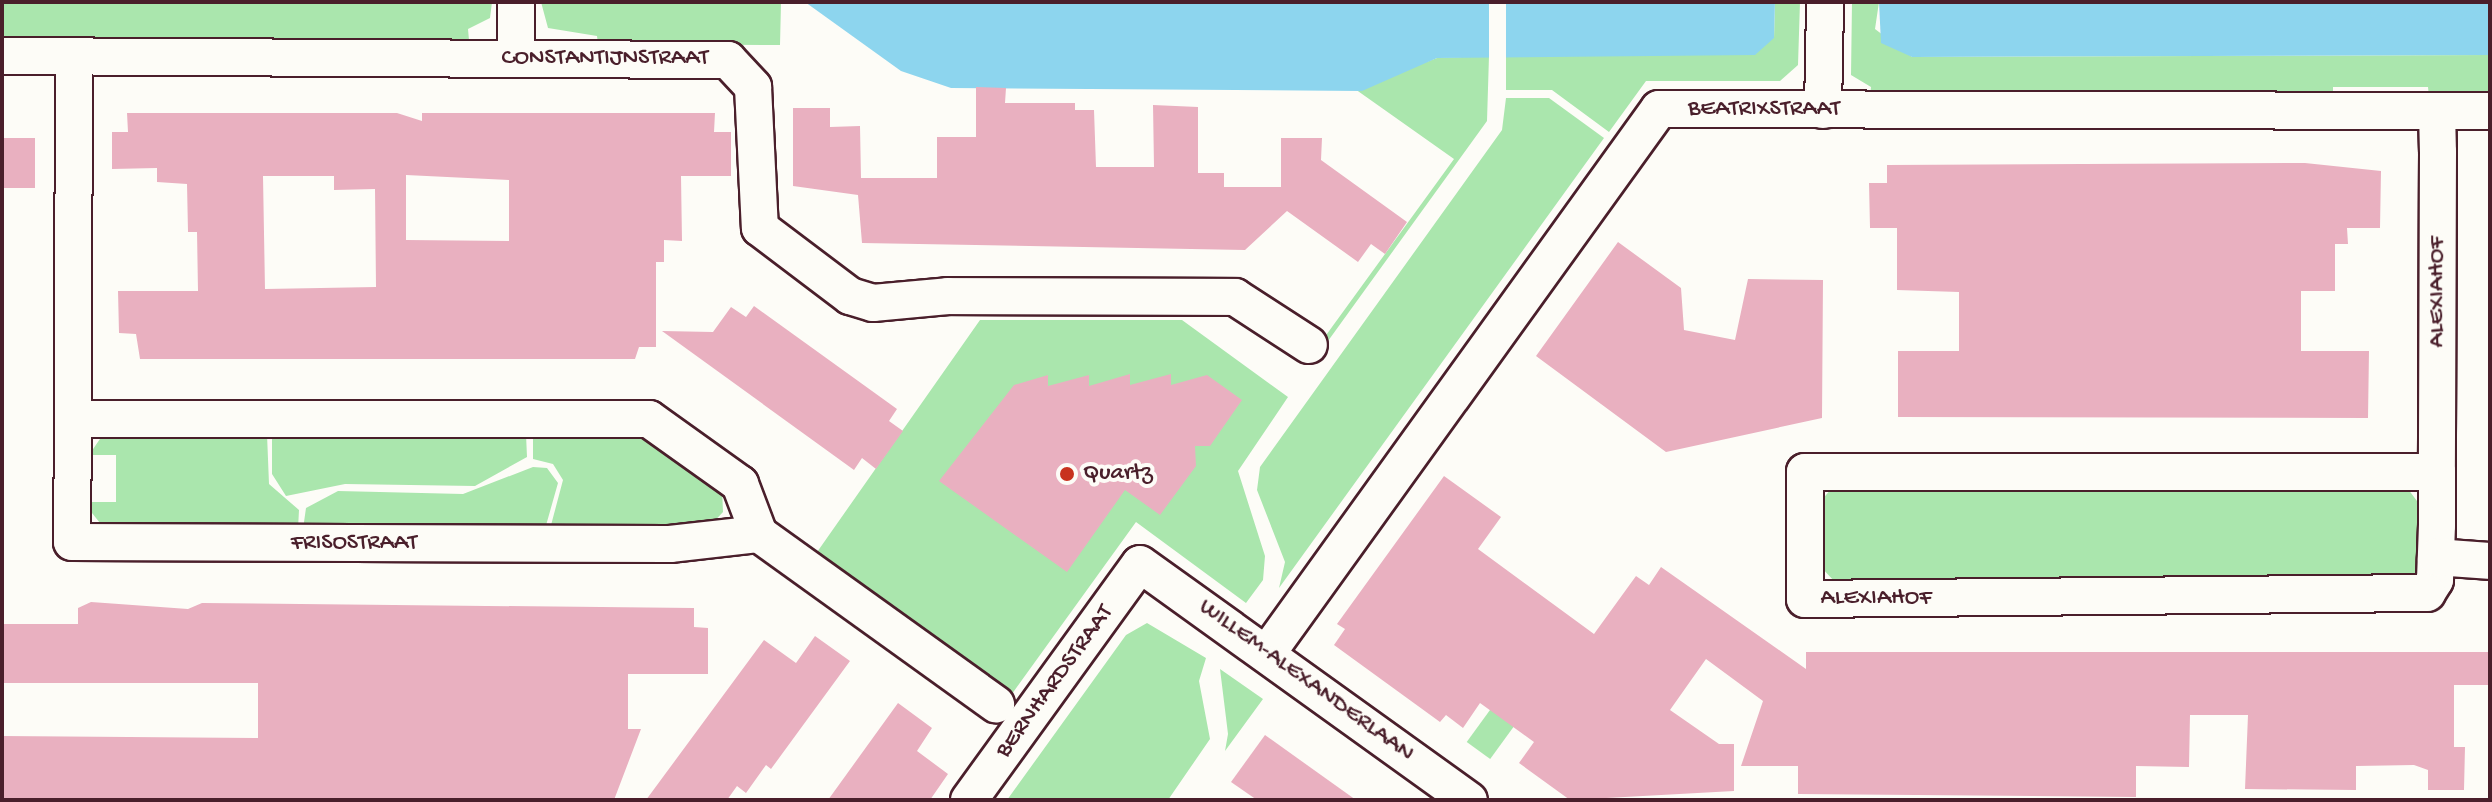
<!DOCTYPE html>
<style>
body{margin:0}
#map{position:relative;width:2492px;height:802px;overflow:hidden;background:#fdfcf7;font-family:"Gochi Hand",sans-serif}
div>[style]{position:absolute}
.green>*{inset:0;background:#aae6ad;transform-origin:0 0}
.water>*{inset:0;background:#8dd5ee}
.pier>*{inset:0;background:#fdfcf7;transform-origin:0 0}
.building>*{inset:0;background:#e9b0c0;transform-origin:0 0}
.roads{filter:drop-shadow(2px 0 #4a1f2b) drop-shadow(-2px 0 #4a1f2b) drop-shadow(0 2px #4a1f2b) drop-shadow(0 -2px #4a1f2b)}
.minor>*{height:36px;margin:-18px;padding:0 18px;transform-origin:18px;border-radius:18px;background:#fdfcf7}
.dots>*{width:22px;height:22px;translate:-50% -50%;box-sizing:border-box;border:4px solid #fdfcf7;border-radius:50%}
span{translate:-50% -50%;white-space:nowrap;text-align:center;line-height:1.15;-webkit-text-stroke:8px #fdfcf7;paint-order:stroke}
.street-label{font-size:24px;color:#4a1f2b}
.poi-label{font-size:24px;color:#4a1f2b}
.left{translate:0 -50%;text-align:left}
.frame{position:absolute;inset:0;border:4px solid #4a1f2b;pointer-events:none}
</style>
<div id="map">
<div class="green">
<i style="clip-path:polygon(2px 2px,492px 2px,490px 18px,468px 29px,469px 40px,2px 39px)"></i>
<i style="clip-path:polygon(541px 2px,781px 3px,780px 45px,598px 44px,597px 36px,548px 28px)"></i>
<i style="clip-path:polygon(1775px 2px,1800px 2px,1798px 65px,1780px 81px,1646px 81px,1609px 132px,1552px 90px,1506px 90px,1506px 55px,1774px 38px)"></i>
<i style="clip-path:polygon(1852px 2px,1879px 2px,1875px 29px,1912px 57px,2490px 55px,2490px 97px,2429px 97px,2428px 87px,2333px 87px,2333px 97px,1870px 97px,1871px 87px,1851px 75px)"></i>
<i style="clip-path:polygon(1489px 56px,1487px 121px,1328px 341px,1324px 338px,1454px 159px,1355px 89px,1437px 58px)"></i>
<i style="clip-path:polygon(1506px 98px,1549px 98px,1604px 138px,1279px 588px,1285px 562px,1257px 490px,1260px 467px,1502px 130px)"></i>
<i style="clip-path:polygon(980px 320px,1182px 320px,1288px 397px,1238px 471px,1265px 556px,1263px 580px,1246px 603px,1136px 522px,1009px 698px,815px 555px)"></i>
<i style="clip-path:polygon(533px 433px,643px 434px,722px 488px,723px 512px,708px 528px,550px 529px,563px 480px,553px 464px,533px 459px)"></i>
<i style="clip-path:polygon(267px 434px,269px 484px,299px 510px,298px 529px,104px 528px,88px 508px,88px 502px,116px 502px,116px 455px,89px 455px,102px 436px)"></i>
<i style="clip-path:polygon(272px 434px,526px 434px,527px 457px,475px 486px,345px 484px,286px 496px,272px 474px)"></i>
<i style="clip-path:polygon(533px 467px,547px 468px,558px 483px,545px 529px,303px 529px,306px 508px,338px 491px,463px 494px)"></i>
<i style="clip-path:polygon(1831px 489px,2408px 489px,2423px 509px,2420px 570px,2413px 578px,1835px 582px,1820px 566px,1821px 501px)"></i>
<i style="left:1559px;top:615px;width:29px;height:157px;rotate:36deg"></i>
<i style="clip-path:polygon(1147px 623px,1206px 658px,1199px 681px,1210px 739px,1168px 800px,1007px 800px,1126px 635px)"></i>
<i style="clip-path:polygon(1220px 669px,1263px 699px,1225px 751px,1228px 734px)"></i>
</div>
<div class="water">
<i style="clip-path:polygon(805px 2px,889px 4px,1775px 2px,1774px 38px,1755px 55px,1437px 58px,1362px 91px,951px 88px,901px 71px)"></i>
<i style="clip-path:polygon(1879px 2px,2490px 4px,2490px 55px,1912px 57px,1881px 43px)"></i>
</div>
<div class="pier">
<i style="left:1489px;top:2px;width:17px;height:58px"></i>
</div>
<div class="building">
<i style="clip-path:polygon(976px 87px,1006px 88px,1005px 103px,1075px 103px,1075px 110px,1094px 110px,1096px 167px,1154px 167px,1153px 105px,1198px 107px,1198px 173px,1224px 173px,1224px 187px,1281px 187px,1281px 138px,1322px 138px,1321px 160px,1407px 222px,1385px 254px,1371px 244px,1358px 262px,1287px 211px,1245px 250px,862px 243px,858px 195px,793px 186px,793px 108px,830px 108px,830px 127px,860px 126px,861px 178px,937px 178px,937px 137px,976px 137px)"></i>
<i style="clip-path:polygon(evenodd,127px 113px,397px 113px,422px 121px,422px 113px,715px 113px,714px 132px,731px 132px,731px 176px,681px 176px,682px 241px,664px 240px,664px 262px,656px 262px,656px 347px,639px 347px,635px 359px,140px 359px,136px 334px,119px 333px,118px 291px,198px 291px,197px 232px,188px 232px,187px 184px,157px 182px,157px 168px,112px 169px,112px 132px,128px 132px,127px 113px,406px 175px,509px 180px,509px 241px,406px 240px,406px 175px,127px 113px,263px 176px,334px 176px,334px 190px,375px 189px,376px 287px,265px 289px,263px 176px)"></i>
<i style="left:2px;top:138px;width:33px;height:50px"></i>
<i style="clip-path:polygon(2305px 163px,2381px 171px,2380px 228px,2347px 228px,2348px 244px,2335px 244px,2335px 291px,2301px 291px,2301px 351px,2369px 351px,2368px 418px,1898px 417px,1898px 351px,1959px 351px,1959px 292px,1897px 290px,1897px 228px,1870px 228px,1869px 183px,1887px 183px,1887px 165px)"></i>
<i style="clip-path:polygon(1618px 242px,1681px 288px,1684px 330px,1735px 340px,1748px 279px,1823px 280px,1822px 418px,1666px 452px,1536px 356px)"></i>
<i style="clip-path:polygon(754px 306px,897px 409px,889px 421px,903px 431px,876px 469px,862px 458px,854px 470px,662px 331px,713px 332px,731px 307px,746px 317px)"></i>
<i style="clip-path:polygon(1130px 374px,1130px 385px,1171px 374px,1171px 385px,1207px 375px,1242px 400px,1210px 446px,1195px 446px,1196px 466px,1160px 515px,1125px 490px,1067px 572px,939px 481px,1014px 385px,1048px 375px,1048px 386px,1089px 375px,1089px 386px)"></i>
<i style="clip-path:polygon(1444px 476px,1501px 517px,1478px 549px,1594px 634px,1636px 576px,1649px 585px,1661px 567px,1806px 669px,1806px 652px,2490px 652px,2490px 685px,2454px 685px,2454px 747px,2465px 747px,2464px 790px,2428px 790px,2428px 770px,2414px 765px,2356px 766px,2356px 790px,2245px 789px,2248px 715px,2190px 715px,2189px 767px,2136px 766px,2136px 797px,1798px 794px,1798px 766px,1741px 766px,1763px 701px,1706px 659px,1670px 710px,1719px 744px,1734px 744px,1734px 791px,1570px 800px,1519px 763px,1534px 742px,1480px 703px,1463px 728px,1446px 715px,1440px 722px,1334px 645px,1345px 629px,1337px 624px)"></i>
<i style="clip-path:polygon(91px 602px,188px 609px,202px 603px,694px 608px,694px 627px,708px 628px,708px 674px,628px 674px,628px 729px,641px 729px,614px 800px,2px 800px,2px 736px,258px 738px,258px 683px,2px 683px,2px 624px,78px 624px,78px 608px)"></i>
<i style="clip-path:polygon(815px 636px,850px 661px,771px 769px,766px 765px,746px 793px,737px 786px,727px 800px,646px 800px,764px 640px,796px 663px)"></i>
<i style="clip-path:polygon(898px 703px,932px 728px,917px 751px,948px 774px,930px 800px,828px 800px)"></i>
<i style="clip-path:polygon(1265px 735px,1356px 800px,1257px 800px,1231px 782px)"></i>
</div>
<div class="roads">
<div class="minor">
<i style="left:2px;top:56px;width:726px;rotate:0.32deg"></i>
<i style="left:728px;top:60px;width:37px;rotate:47deg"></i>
<i style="left:753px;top:87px;width:141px;rotate:87.2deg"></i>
<i style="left:760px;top:228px;width:113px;rotate:37.1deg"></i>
<i style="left:850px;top:296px;width:24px;rotate:17deg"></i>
<i style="left:873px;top:303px;width:75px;rotate:-5.3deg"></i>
<i style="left:948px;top:296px;width:287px;rotate:0.2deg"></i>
<i style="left:1235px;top:297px;width:88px;rotate:33deg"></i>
<i style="left:74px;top:56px;width:486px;rotate:90.2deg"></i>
<i style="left:72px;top:542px;width:598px;rotate:0.19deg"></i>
<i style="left:670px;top:544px;width:90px;rotate:-6.4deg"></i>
<i style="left:759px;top:534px;width:292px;rotate:35.7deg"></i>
<i style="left:516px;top:59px;width:57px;rotate:-90deg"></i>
<i style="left:1823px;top:110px;width:108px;rotate:-88.9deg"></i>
<i style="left:2437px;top:112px;width:40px;rotate:88.6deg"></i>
<i style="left:2438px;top:152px;width:320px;rotate:90.2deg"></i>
<i style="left:2437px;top:472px;width:53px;rotate:90deg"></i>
<i style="left:2437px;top:525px;width:55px;rotate:92.1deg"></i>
<i style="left:2435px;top:580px;width:15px;rotate:122deg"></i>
<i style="left:2427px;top:593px;width:622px;rotate:179.45deg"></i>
<i style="left:1805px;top:599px;width:127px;rotate:-90deg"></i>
<i style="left:1805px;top:472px;width:632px"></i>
<i style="left:74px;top:419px;width:575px"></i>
<i style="left:649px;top:419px;width:112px;rotate:35.5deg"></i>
<i style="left:740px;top:484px;width:53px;rotate:69.2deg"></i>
<i style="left:2436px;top:557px;width:54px;rotate:4.2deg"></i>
<i style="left:1268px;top:652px;width:669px;rotate:-54.24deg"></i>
<i style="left:1659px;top:109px;width:831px;rotate:0.14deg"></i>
<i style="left:969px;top:800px;width:291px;rotate:-54.1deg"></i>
<i style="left:1140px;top:564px;width:405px;rotate:35.7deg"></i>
</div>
</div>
<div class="dots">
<i style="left:1067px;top:474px;background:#c8321e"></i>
</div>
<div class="street-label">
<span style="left:605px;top:59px">CONSTANTIJNSTRAAT</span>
<span style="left:1764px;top:110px">BEATRIXSTRAAT</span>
<span style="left:2438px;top:292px;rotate:-90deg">ALEXIAHOF</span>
<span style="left:354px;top:544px">FRISOSTRAAT</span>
<span style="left:1876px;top:599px">ALEXIAHOF</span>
<span style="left:1306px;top:681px;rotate:36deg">WILLEM-ALEXANDERLAAN</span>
<span style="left:1055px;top:682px;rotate:-54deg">BERNHARDSTRAAT</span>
</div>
<div class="poi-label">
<span class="left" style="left:1083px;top:474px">Quartz</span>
</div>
<div class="frame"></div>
</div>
